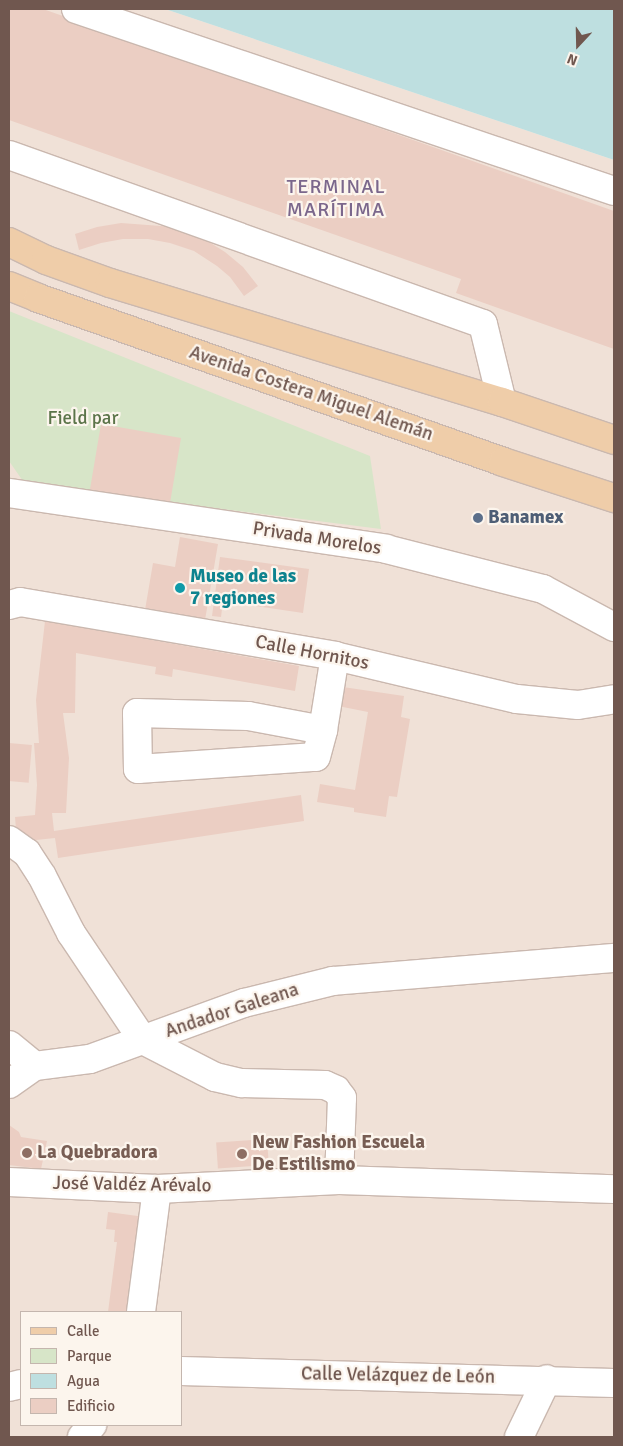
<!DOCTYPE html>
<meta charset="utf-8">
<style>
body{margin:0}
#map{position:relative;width:623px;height:1446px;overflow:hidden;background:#f9f0e7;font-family:Signika,sans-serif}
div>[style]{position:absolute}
.residential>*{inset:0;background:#f0e1d7}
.green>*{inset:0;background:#d7e5c8}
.water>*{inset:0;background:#bedfe0}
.building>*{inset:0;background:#ebcec3;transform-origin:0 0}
.roads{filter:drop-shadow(1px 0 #cab8af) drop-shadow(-1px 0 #cab8af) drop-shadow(0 1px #cab8af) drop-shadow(0 -1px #cab8af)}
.minor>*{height:28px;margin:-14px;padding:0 14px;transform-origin:14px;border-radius:14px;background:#fff}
.major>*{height:28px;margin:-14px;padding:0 14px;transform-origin:14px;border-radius:14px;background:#efcda9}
.dots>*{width:14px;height:14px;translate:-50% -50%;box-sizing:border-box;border:2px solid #fcf5ed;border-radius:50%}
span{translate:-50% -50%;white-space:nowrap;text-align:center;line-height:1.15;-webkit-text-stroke:4.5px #fcf5ed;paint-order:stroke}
.street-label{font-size:19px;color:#70574f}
.park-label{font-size:19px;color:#5b7449}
.service-label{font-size:19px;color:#4e5e75;font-weight:700}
.left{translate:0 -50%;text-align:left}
.culture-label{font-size:19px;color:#0d838f;font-weight:700}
.education-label{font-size:19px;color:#785e54;font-weight:700}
.neighbourhood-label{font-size:20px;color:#7b678c;letter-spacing:1px}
.frame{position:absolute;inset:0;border:10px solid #70574f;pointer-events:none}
.legend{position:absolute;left:20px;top:1311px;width:162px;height:115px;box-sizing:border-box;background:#fcf5ed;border:1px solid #c4b6ae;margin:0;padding:6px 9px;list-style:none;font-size:15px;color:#70574f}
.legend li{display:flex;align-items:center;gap:10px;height:25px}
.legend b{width:25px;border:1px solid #c4b6ae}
.north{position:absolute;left:553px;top:20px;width:50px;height:50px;-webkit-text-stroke:4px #fcf5ed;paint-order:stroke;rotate:201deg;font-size:14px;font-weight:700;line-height:20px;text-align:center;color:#70574f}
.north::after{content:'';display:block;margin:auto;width:18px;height:22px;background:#70574f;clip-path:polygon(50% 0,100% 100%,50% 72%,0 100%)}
</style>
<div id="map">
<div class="residential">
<i style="clip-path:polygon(evenodd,9px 9px,165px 9px,614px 160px,614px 1437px,9px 1437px,9px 9px,21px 1312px,181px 1312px,181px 1425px,21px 1425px,21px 1312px)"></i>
</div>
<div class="green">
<i style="clip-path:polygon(9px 311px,370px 456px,381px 529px,25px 484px,9px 461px)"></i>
</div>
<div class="water">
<i style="clip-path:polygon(165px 9px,614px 9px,614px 160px)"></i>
</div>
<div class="building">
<i style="clip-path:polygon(9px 9px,43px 9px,614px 211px,614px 349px,456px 293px,461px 279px,9px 120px)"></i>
<i style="clip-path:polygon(121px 223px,174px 227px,201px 237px,225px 252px,243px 267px,258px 286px,244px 296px,230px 277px,217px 266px,194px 251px,170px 243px,148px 239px,123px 239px,101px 243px,79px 250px,75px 234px,97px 227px)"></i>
<i style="clip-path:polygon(101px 424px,181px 438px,170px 503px,136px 497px,135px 502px,89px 495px)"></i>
<i style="clip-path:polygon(180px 537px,218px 544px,205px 620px,145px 610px,153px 563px,175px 567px)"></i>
<i style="clip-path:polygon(220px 557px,309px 569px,303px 613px,223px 601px,221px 617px,212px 616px)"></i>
<i style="clip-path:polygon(45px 621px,299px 666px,295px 691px,173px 669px,172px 677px,155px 674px,156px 667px,76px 653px,75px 713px,63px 713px,69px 758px,66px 813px,52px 813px,54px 831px,301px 795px,304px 821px,58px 858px,55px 838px,17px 842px,15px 817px,35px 815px,37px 785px,34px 743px,39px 743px,36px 700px)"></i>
<i style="clip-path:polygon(336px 686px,404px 696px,401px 717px,410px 719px,397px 797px,389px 796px,386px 817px,354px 812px,354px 808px,317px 802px,320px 784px,355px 790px,368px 712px,333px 705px)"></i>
<i style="left:9px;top:743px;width:23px;height:38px;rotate:5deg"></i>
<i style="clip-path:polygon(9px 1125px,19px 1132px,21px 1137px,47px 1141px,41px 1169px,9px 1165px)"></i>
<i style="left:267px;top:1139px;width:26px;height:51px;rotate:86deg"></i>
<i style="clip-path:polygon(108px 1212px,145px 1217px,133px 1312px,108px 1312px,117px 1242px,114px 1242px,115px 1230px,106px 1229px)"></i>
</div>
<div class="roads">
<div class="minor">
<i style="left:76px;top:9px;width:568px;rotate:18.69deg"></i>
<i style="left:9px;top:155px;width:503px;rotate:19.62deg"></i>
<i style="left:483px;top:324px;width:80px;rotate:76.3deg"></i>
<i style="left:9px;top:493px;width:381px;rotate:8.4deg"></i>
<i style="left:386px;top:549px;width:162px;rotate:14.3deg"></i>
<i style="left:543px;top:589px;width:81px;rotate:28.2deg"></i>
<i style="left:9px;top:605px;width:11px;rotate:-15deg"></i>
<i style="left:20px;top:602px;width:320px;rotate:9.7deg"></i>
<i style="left:335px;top:656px;width:187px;rotate:13.3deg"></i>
<i style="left:517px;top:699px;width:61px;rotate:5.6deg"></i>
<i style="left:578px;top:705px;width:36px;rotate:-9deg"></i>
<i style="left:323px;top:730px;width:76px;rotate:-169.4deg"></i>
<i style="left:248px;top:716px;width:111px;rotate:-178.5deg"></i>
<i style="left:137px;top:713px;width:56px;rotate:89deg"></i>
<i style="left:138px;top:769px;width:178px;rotate:-3.9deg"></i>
<i style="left:316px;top:757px;width:28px;rotate:-75deg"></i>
<i style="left:323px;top:730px;width:75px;rotate:-80.8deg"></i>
<i style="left:9px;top:840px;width:22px;rotate:36deg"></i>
<i style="left:27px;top:853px;width:27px;rotate:57deg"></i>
<i style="left:42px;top:876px;width:64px;rotate:63deg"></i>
<i style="left:71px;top:933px;width:129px;rotate:56.1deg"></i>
<i style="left:143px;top:1040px;width:81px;rotate:27.2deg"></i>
<i style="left:215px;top:1077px;width:28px;rotate:13deg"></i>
<i style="left:242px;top:1083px;width:83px;rotate:1.4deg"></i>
<i style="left:325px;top:1085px;width:12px;rotate:24deg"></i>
<i style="left:336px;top:1090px;width:10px;rotate:53deg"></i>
<i style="left:342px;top:1098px;width:82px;rotate:92.1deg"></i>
<i style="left:9px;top:1045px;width:33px;rotate:39deg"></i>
<i style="left:9px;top:1084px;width:32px;rotate:-35deg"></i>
<i style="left:35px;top:1066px;width:55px;rotate:-7.3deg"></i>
<i style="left:90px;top:1059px;width:164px;rotate:-20deg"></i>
<i style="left:244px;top:1003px;width:92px;rotate:-13.9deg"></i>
<i style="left:333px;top:981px;width:282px;rotate:-4.7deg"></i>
<i style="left:9px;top:1182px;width:148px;rotate:2.7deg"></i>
<i style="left:157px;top:1189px;width:182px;rotate:-2.8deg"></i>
<i style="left:339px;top:1180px;width:275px;rotate:1.9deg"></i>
<i style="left:141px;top:1312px;width:124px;rotate:-82.6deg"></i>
<i style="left:181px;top:1371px;width:433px;rotate:1.6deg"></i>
<i style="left:9px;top:1387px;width:12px;rotate:-14deg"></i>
<i style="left:82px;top:1437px;width:16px;rotate:-50deg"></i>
<i style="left:519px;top:1437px;width:64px;rotate:-64.2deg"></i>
</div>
<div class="major">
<i style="left:9px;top:242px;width:41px;rotate:25.9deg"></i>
<i style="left:46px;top:260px;width:68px;rotate:19.8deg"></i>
<i style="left:110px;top:283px;width:410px;rotate:16.9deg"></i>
<i style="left:502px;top:402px;width:118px;rotate:18.7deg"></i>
<i style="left:9px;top:286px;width:31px;rotate:22deg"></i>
<i style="left:38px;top:298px;width:493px;rotate:19.4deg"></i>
<i style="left:503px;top:462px;width:117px;rotate:18deg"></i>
</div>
</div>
<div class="dots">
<i style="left:478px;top:518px;background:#5c6f8a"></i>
<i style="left:180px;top:588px;background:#0f9aa8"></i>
<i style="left:27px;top:1153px;background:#8d6e63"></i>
<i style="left:242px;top:1154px;background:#8d6e63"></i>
</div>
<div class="street-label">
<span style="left:311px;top:394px;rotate:19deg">Avenida Costera Miguel Alemán</span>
<span style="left:317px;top:539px;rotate:9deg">Privada Morelos</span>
<span style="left:312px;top:653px;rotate:11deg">Calle Hornitos</span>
<span style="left:232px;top:1011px;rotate:-18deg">Andador Galeana</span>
<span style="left:132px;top:1185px;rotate:1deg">José Valdéz Arévalo</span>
<span style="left:398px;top:1376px;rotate:1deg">Calle Velázquez de León</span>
</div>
<div class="park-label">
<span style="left:83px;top:419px">Field par</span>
</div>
<div class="service-label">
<span class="left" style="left:488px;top:518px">Banamex</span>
</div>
<div class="culture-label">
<span class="left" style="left:190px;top:588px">Museo de las<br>7 regiones</span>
</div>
<div class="education-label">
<span class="left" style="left:252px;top:1154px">New Fashion Escuela<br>De Estilismo</span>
<span class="left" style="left:37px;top:1153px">La Quebradora</span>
</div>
<div class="neighbourhood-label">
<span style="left:336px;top:198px">TERMINAL<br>MARÍTIMA</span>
</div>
<div class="frame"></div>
<ul class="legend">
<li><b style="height:6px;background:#efcda9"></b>Calle</li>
<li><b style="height:14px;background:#d7e5c8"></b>Parque</li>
<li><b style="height:14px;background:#bedfe0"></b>Agua</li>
<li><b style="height:14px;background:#ebcec3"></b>Edificio</li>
</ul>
<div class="north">N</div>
</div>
